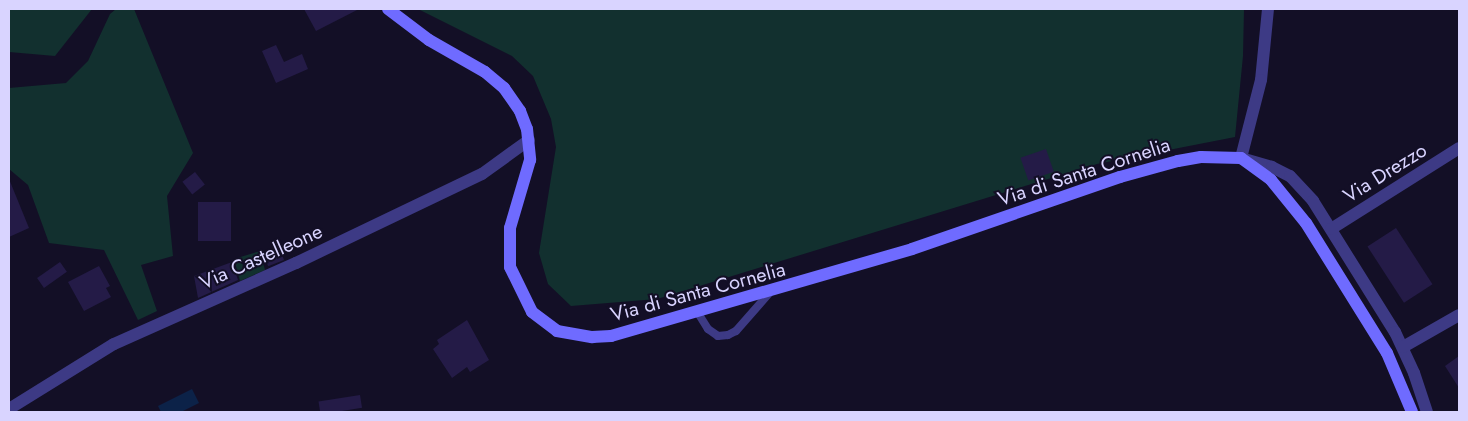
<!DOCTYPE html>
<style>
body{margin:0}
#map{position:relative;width:1468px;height:421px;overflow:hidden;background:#130f26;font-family:Jost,sans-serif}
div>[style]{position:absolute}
.green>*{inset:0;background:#12302f}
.water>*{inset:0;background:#0c2248}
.building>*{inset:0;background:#241b47;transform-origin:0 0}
.lane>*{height:8px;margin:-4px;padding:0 4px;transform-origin:4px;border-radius:4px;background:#3d3a85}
.street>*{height:12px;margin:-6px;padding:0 6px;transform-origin:6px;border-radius:6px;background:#3d3a85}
.secondary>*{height:12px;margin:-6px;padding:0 6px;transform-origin:6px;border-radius:6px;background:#6f6bff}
span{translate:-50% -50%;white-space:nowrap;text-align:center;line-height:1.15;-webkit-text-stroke:4px #130f26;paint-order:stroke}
.street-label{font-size:20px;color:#d9d4ff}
.frame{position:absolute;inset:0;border:10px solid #d9d4ff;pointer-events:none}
</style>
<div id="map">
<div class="green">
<i style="clip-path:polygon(9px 9px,92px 9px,55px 56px,9px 52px)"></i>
<i style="clip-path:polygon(116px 9px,134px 9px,193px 153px,167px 196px,173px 256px,141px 265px,157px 311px,138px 320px,104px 250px,49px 243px,28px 185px,9px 169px,9px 88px,66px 83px,88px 61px,110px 14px)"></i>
<i style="clip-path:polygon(418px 9px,1244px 9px,1243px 56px,1235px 137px,1097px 164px,657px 299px,571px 306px,548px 284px,539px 253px,556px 147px,551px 119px,533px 76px,512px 56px)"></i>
<i style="clip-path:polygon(260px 251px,265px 270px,240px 281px,234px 259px)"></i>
</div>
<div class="water">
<i style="clip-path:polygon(192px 389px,199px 403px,181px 412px,161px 412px,158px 406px)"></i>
</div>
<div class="building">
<i style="clip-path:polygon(304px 9px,359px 9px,316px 31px)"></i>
<i style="clip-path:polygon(276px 45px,284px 62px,302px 54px,308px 69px,276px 83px,262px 51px)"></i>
<i style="left:1046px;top:149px;width:24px;height:27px;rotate:71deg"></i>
<i style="left:195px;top:172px;width:16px;height:16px;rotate:52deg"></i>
<i style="clip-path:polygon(9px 179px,29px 228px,9px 237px)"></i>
<i style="left:198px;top:202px;width:33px;height:39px"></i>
<i style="left:1396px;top:228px;width:67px;height:34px;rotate:57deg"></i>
<i style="left:279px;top:247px;width:14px;height:17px;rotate:69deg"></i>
<i style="left:60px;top:262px;width:12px;height:28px;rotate:55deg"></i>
<i style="clip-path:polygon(232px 262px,238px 280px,198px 298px,194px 276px)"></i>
<i style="clip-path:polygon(99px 266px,110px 286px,106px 288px,111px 297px,84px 311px,68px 282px)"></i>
<i style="clip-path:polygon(467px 320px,489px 360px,470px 372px,467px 367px,452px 378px,433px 349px,439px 344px,437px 340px)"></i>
<i style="clip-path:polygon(1459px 356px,1459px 388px,1445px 366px)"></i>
<i style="left:360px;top:395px;width:13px;height:42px;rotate:81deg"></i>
</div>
<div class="lane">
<i style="left:698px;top:313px;width:19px;rotate:58deg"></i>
<i style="left:708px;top:329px;width:12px;rotate:35deg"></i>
<i style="left:718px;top:336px;width:10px;rotate:-6deg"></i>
<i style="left:728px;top:335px;width:9px;rotate:-27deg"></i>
<i style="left:736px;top:331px;width:55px;rotate:-48.7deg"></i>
</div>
<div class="street">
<i style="left:1268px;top:9px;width:71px;rotate:95.6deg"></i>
<i style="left:1261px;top:80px;width:81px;rotate:104.4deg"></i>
<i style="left:1241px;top:158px;width:32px;rotate:16deg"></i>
<i style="left:1272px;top:167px;width:20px;rotate:27deg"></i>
<i style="left:1290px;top:176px;width:34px;rotate:47deg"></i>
<i style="left:1313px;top:201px;width:155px;rotate:58deg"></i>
<i style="left:1395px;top:332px;width:45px;rotate:65.1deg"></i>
<i style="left:1414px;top:373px;width:41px;rotate:71.6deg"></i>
<i style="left:1331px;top:229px;width:151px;rotate:-32.3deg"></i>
<i style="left:1403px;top:347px;width:64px;rotate:-29.7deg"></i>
<i style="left:9px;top:409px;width:123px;rotate:-31.8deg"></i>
<i style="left:114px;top:344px;width:199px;rotate:-24deg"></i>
<i style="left:296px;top:263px;width:206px;rotate:-25.6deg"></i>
<i style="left:482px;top:174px;width:58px;rotate:-35.9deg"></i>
</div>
<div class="secondary">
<i style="left:388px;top:9px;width:51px;rotate:37.1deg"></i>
<i style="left:429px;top:40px;width:64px;rotate:29.7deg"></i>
<i style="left:485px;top:72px;width:25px;rotate:40deg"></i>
<i style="left:504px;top:88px;width:28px;rotate:55deg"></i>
<i style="left:520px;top:111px;width:19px;rotate:69deg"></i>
<i style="left:527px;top:129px;width:31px;rotate:84deg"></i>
<i style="left:530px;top:160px;width:71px;rotate:106.4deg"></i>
<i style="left:510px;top:228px;width:39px;rotate:90deg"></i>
<i style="left:510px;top:267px;width:50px;rotate:63.9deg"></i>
<i style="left:532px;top:312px;width:31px;rotate:37deg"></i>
<i style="left:557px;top:331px;width:36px;rotate:10deg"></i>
<i style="left:592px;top:337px;width:19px;rotate:-3deg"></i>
<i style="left:611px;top:336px;width:313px;rotate:-16.1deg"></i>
<i style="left:912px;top:249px;width:220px;rotate:-19.1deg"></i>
<i style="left:1120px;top:177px;width:60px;rotate:-15.4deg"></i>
<i style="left:1178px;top:161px;width:23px;rotate:-10deg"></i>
<i style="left:1201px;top:157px;width:40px;rotate:1.4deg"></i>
<i style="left:1241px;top:158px;width:37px;rotate:36deg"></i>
<i style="left:1271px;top:180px;width:55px;rotate:50.9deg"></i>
<i style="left:1306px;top:223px;width:153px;rotate:58.1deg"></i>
<i style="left:1387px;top:353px;width:64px;rotate:67deg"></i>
</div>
<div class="street-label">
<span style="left:1084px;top:172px;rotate:-18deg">Via di Santa Cornelia</span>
<span style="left:1385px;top:173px;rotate:-32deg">Via Drezzo</span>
<span style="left:261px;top:257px;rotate:-24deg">Via Castelleone</span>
<span style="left:698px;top:292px;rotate:-15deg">Via di Santa Cornelia</span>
</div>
<div class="frame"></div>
</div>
